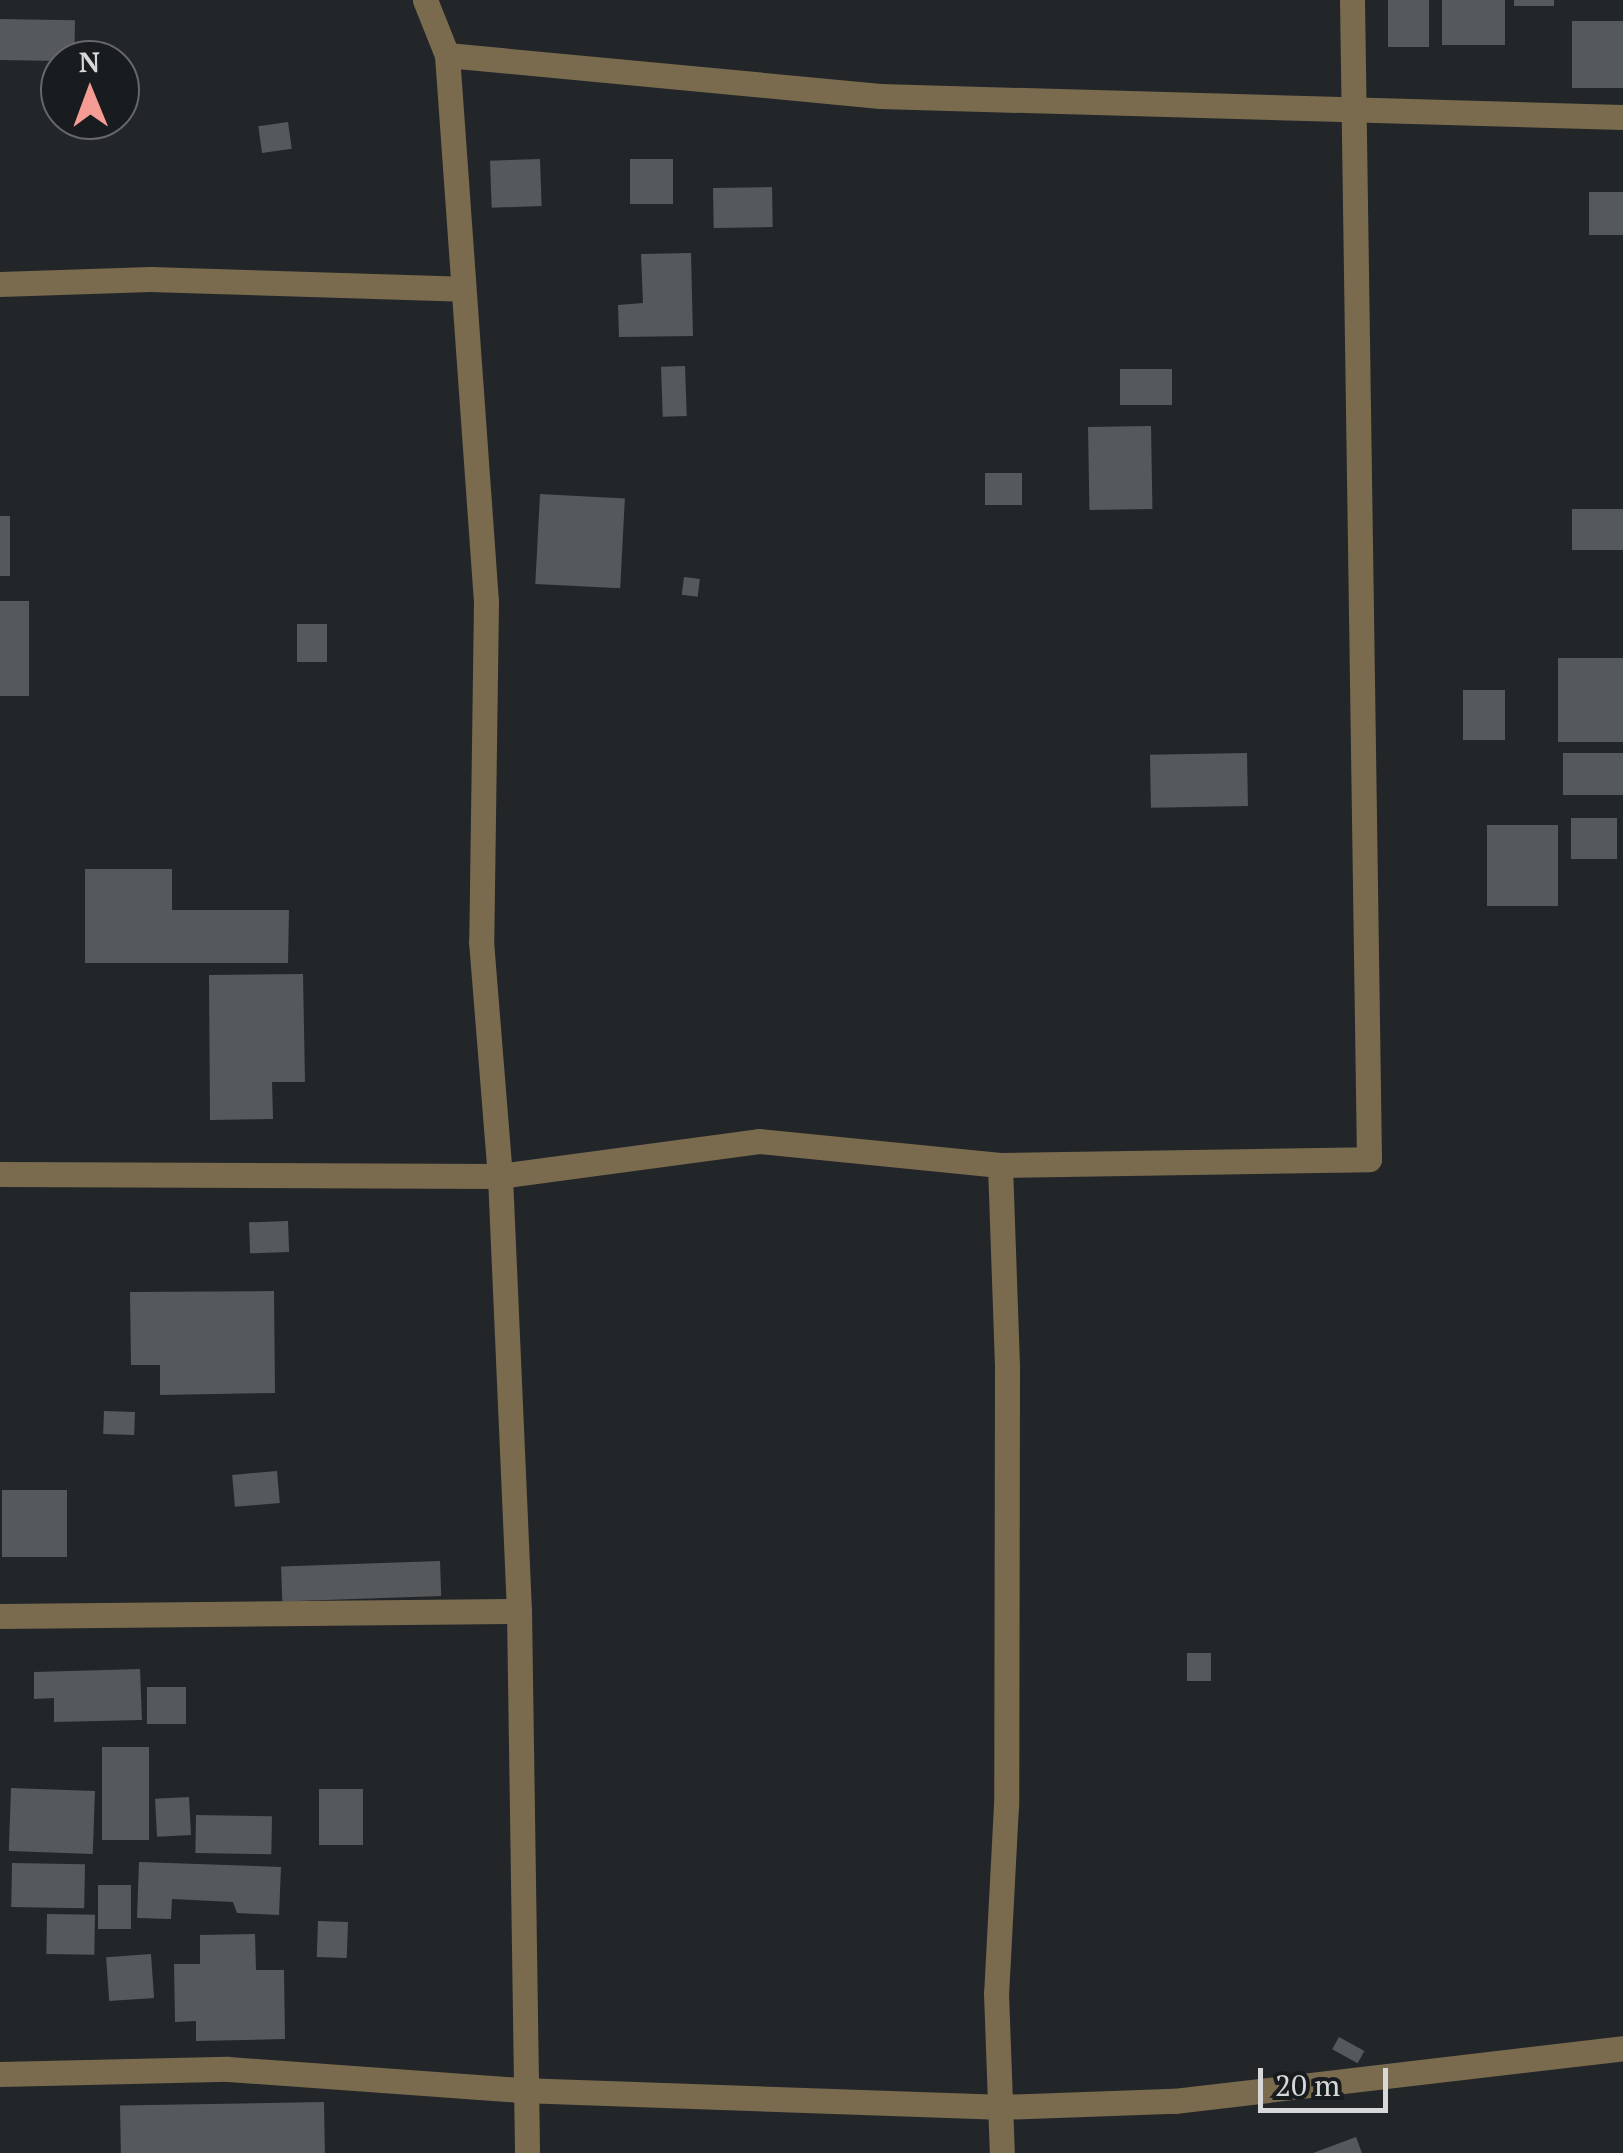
<!DOCTYPE html>
<style>
body{margin:0}
#map{position:relative;width:1623px;height:2153px;overflow:hidden;background:#222629;font-family:"PT Serif",serif}
div>[style]{position:absolute}
.building>*{inset:0;background:#55595c;transform-origin:0 0}
.minor>*{height:25px;margin:-12.5px;padding:0 12.5px;transform-origin:12.5px;border-radius:12.5px;background:#7a6b4e}
span{translate:-50% -50%;white-space:nowrap;text-align:center;line-height:1.15;-webkit-text-stroke:8px #191c1f;paint-order:stroke}
.north{position:absolute;left:40px;top:40px;width:100px;height:100px;box-sizing:border-box;background:#191c1f;border:2px solid #65676a;border-radius:50%;rotate:359deg;font-size:28px;font-weight:700;line-height:40px;text-align:center;color:#d6d8da}
.north::after{content:'';display:block;margin:auto;width:35px;height:45px;background:#f59c94;clip-path:polygon(50% 0,100% 100%,50% 72%,0 100%)}
.scale{position:absolute;left:1258px;top:2068px;width:130px;height:45px;box-sizing:border-box;border:5px solid #d6d8da;border-top:0;padding-left:12px;font-size:30px;line-height:35px;white-space:nowrap;color:#d6d8da;-webkit-text-stroke:8px #191c1f;paint-order:stroke}
</style>
<div id="map">
<div class="building">
<i style="left:1388px;top:0;width:41px;height:47px"></i>
<i style="left:1442px;top:0;width:63px;height:45px"></i>
<i style="left:1514px;top:0;width:40px;height:6px"></i>
<i style="left:0;top:19px;width:75px;height:41px;rotate:1deg"></i>
<i style="left:1572px;top:21px;width:51px;height:67px"></i>
<i style="left:288px;top:122px;width:27px;height:30px;rotate:82deg"></i>
<i style="left:540px;top:159px;width:47px;height:50px;rotate:88deg"></i>
<i style="left:630px;top:159px;width:43px;height:45px"></i>
<i style="left:772px;top:187px;width:40px;height:59px;rotate:89deg"></i>
<i style="left:1623px;top:192px;width:43px;height:34px;rotate:90deg"></i>
<i style="clip-path:polygon(691px 253px,693px 336px,619px 337px,618px 305px,643px 303px,641px 254px)"></i>
<i style="left:685px;top:366px;width:50px;height:24px;rotate:88deg"></i>
<i style="left:1172px;top:369px;width:36px;height:52px;rotate:90deg"></i>
<i style="left:1151px;top:426px;width:83px;height:63px;rotate:89deg"></i>
<i style="left:1022px;top:473px;width:32px;height:37px;rotate:90deg"></i>
<i style="left:540px;top:494px;width:85px;height:90px;rotate:3deg"></i>
<i style="left:1572px;top:509px;width:51px;height:41px"></i>
<i style="left:0;top:516px;width:10px;height:60px"></i>
<i style="left:684px;top:577px;width:16px;height:18px;rotate:7deg"></i>
<i style="left:0;top:601px;width:29px;height:95px"></i>
<i style="left:327px;top:624px;width:38px;height:30px;rotate:90deg"></i>
<i style="left:1623px;top:658px;width:84px;height:65px;rotate:90deg"></i>
<i style="left:1463px;top:690px;width:42px;height:50px"></i>
<i style="left:1247px;top:753px;width:53px;height:97px;rotate:89deg"></i>
<i style="left:1623px;top:753px;width:42px;height:60px;rotate:90deg"></i>
<i style="left:1571px;top:818px;width:46px;height:41px"></i>
<i style="left:1558px;top:825px;width:81px;height:71px;rotate:90deg"></i>
<i style="clip-path:polygon(85px 869px,172px 869px,172px 910px,289px 910px,288px 963px,85px 963px)"></i>
<i style="clip-path:polygon(303px 974px,305px 1082px,272px 1082px,273px 1119px,210px 1120px,209px 975px)"></i>
<i style="left:288px;top:1221px;width:31px;height:39px;rotate:88deg"></i>
<i style="clip-path:polygon(274px 1291px,275px 1393px,160px 1395px,160px 1365px,131px 1365px,130px 1292px)"></i>
<i style="left:104px;top:1411px;width:31px;height:23px;rotate:2deg"></i>
<i style="left:277px;top:1471px;width:32px;height:45px;rotate:85deg"></i>
<i style="left:2px;top:1490px;width:65px;height:67px"></i>
<i style="left:440px;top:1561px;width:35px;height:159px;rotate:88deg"></i>
<i style="left:1187px;top:1653px;width:24px;height:28px"></i>
<i style="clip-path:polygon(140px 1669px,142px 1720px,54px 1722px,54px 1698px,34px 1699px,34px 1672px)"></i>
<i style="left:147px;top:1687px;width:39px;height:37px"></i>
<i style="left:149px;top:1747px;width:93px;height:47px;rotate:90deg"></i>
<i style="left:11px;top:1788px;width:84px;height:63px;rotate:2deg"></i>
<i style="left:319px;top:1789px;width:44px;height:56px"></i>
<i style="left:189px;top:1797px;width:38px;height:34px;rotate:87deg"></i>
<i style="left:196px;top:1815px;width:76px;height:38px;rotate:1deg"></i>
<i style="clip-path:polygon(139px 1862px,281px 1867px,279px 1915px,237px 1913px,233px 1902px,172px 1899px,171px 1919px,137px 1918px)"></i>
<i style="left:12px;top:1863px;width:73px;height:44px;rotate:1deg"></i>
<i style="left:131px;top:1885px;width:44px;height:33px;rotate:90deg"></i>
<i style="left:47px;top:1914px;width:48px;height:40px;rotate:1deg"></i>
<i style="left:318px;top:1921px;width:30px;height:36px;rotate:2deg"></i>
<i style="clip-path:polygon(255px 1934px,256px 1970px,284px 1970px,285px 2039px,196px 2041px,196px 2021px,175px 2022px,174px 1964px,200px 1964px,200px 1935px)"></i>
<i style="left:151px;top:1954px;width:44px;height:45px;rotate:86deg"></i>
<i style="left:1339px;top:2037px;width:29px;height:14px;rotate:29deg"></i>
<i style="left:324px;top:2102px;width:51px;height:204px;rotate:89deg"></i>
<i style="clip-path:polygon(1356px 2137px,1362px 2153px,1313px 2153px)"></i>
</div>
<div class="minor">
<i style="left:425px;top:0;width:59px;rotate:68.2deg"></i>
<i style="left:447px;top:55px;width:548px;rotate:85.92deg"></i>
<i style="left:486px;top:602px;width:339px;rotate:90.8deg"></i>
<i style="left:481px;top:941px;width:236px;rotate:85.4deg"></i>
<i style="left:500px;top:1176px;width:435px;rotate:87.5deg"></i>
<i style="left:519px;top:1611px;width:542px;rotate:89.15deg"></i>
<i style="left:447px;top:55px;width:435px;rotate:5.4deg"></i>
<i style="left:880px;top:96px;width:743px;rotate:1.62deg"></i>
<i style="left:0;top:284px;width:150px;rotate:-1.9deg"></i>
<i style="left:150px;top:279px;width:312px;rotate:1.8deg"></i>
<i style="left:1000px;top:1165px;width:203px;rotate:88deg"></i>
<i style="left:1007px;top:1368px;width:437px;rotate:90.1deg"></i>
<i style="left:1006px;top:1805px;width:188px;rotate:93deg"></i>
<i style="left:996px;top:1993px;width:160px;rotate:87.9deg"></i>
<i style="left:0;top:1174px;width:500px;rotate:0.23deg"></i>
<i style="left:500px;top:1176px;width:261px;rotate:-7.7deg"></i>
<i style="left:759px;top:1141px;width:242px;rotate:5.7deg"></i>
<i style="left:1000px;top:1165px;width:369px;rotate:-0.9deg"></i>
<i style="left:1369px;top:1159px;width:1159px;rotate:-90.84deg"></i>
<i style="left:0;top:1616px;width:519px;rotate:-0.55deg"></i>
<i style="left:0;top:2074px;width:228px;rotate:-1.3deg"></i>
<i style="left:228px;top:2069px;width:294px;rotate:4.1deg"></i>
<i style="left:521px;top:2090px;width:477px;rotate:2deg"></i>
<i style="left:998px;top:2107px;width:176px;rotate:-2deg"></i>
<i style="left:1174px;top:2101px;width:452px;rotate:-6.7deg"></i>
</div>
<div class="north">N</div>
<div class="scale">20 m</div>
</div>
